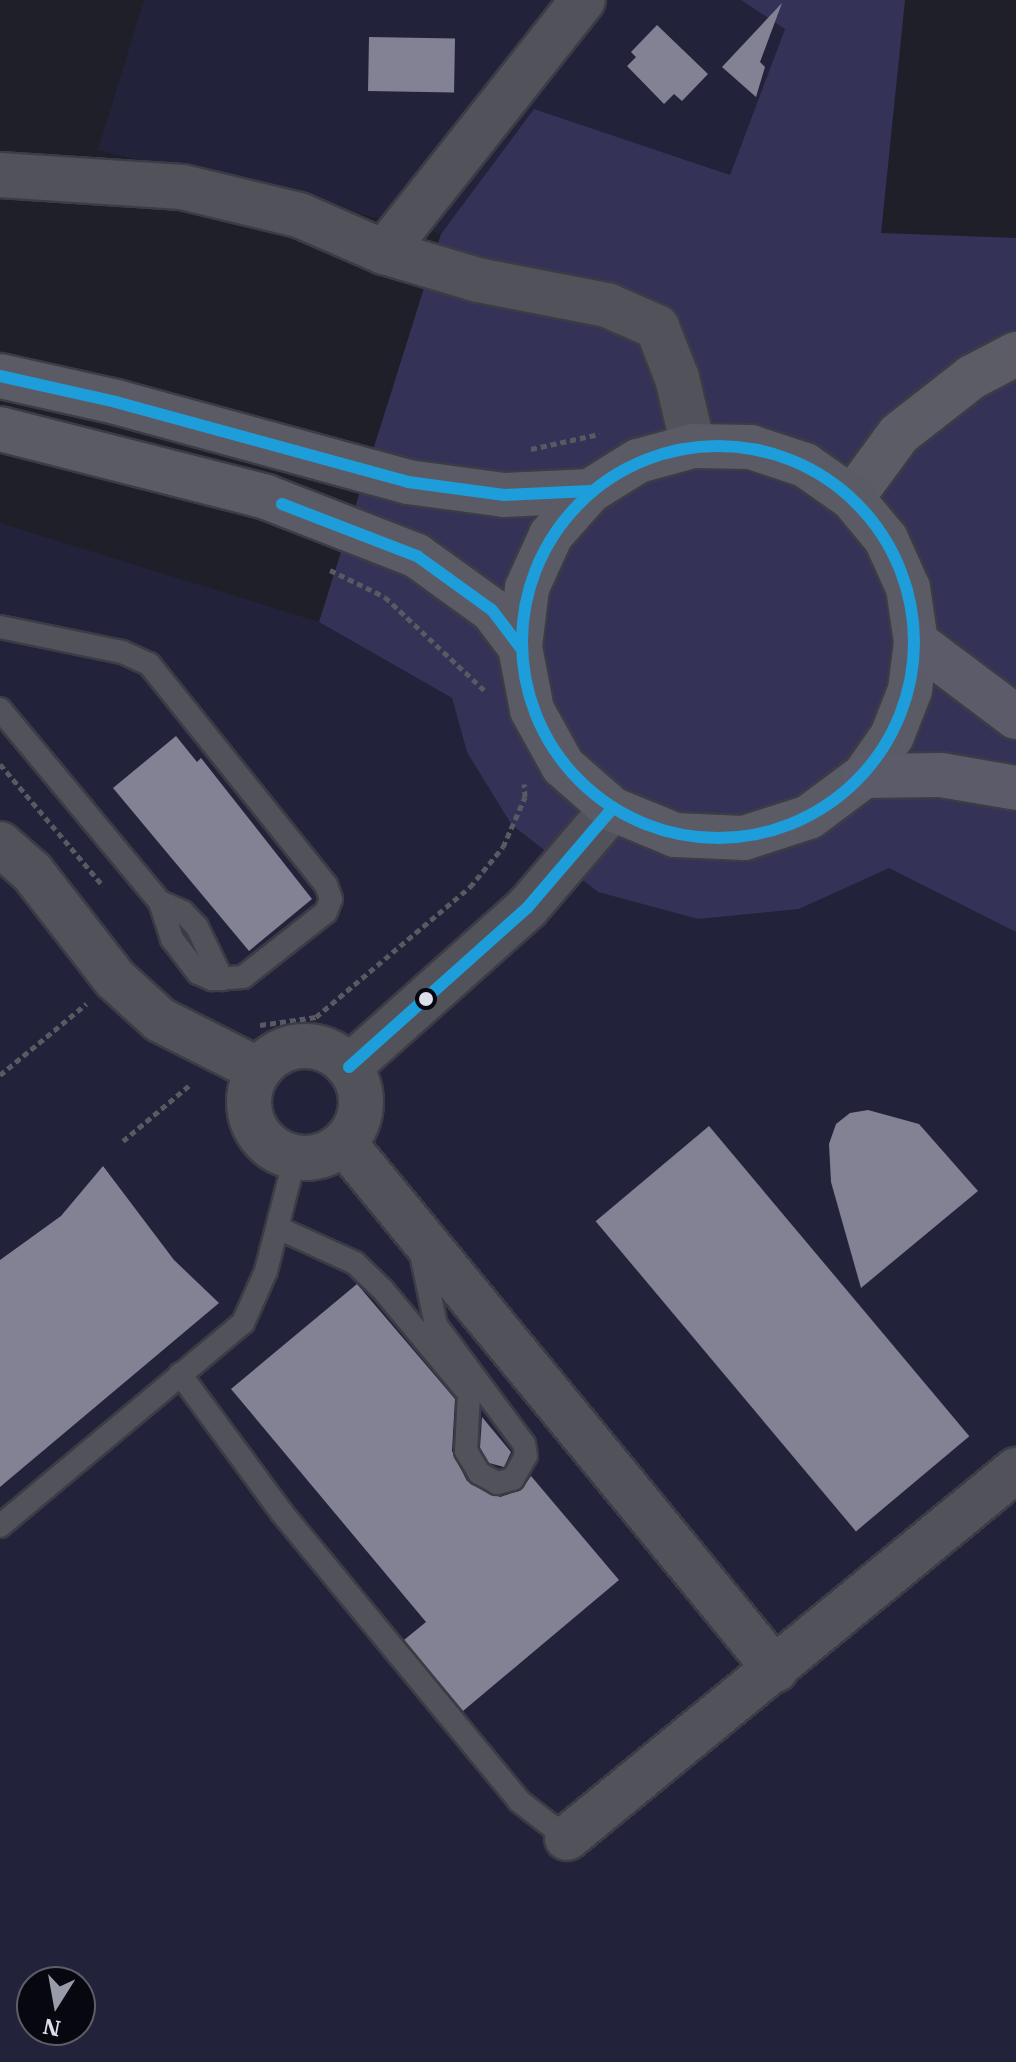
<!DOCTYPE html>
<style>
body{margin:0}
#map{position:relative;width:1016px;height:2062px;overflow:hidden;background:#1f1f2a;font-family:"IBM Plex Serif",serif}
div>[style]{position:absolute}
.built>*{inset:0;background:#22223a}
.green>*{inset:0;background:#353258}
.building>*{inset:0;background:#838294;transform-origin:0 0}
.path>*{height:5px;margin-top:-2.5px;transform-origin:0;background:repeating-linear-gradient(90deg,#595961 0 6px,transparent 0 10px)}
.roads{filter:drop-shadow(2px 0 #3c3c46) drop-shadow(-2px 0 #3c3c46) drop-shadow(0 2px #3c3c46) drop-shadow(0 -2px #3c3c46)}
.lane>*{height:22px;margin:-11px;padding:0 11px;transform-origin:11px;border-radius:11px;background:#52525a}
.street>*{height:44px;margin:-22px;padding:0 22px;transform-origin:22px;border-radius:22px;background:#52525a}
.street>.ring{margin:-22px;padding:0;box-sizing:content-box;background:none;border:44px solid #52525a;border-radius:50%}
.secondary>*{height:44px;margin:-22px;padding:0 22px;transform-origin:22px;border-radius:22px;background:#5c5c66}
.primary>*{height:44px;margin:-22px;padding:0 22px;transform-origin:22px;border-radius:22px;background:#5b5b66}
.highway>*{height:44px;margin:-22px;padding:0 22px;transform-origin:22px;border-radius:22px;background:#5b5b6a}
.bus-1>*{height:12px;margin:-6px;padding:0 6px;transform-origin:6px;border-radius:6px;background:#1d9dd9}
.bus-1>.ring{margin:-6px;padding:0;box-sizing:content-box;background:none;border:12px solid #1d9dd9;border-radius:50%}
.dots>*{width:22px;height:22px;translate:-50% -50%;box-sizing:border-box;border:4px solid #07070f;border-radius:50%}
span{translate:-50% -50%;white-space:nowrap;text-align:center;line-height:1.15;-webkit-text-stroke:8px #07070f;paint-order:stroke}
.north{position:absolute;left:16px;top:1966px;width:80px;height:80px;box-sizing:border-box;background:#07070f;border:2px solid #5d5d67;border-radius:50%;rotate:191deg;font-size:22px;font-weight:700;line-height:32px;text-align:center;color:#dddeec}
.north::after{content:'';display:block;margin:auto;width:28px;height:36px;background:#9a9ba8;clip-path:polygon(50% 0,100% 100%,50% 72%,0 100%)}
</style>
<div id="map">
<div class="built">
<i style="clip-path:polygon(144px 0,741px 0,785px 29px,730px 175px,534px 109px,441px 234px,98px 150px)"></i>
<i style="clip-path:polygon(evenodd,0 523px,319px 622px,452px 698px,467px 752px,598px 892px,698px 919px,799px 909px,889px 867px,1016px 932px,1016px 2062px,0 2062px,0 523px,32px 1982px,80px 1982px,80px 2030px,32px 2030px,32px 1982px)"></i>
</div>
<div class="green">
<i style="clip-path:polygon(741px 0,905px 0,881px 233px,1016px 238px,1016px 932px,889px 868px,799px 909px,698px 919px,598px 892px,511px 824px,467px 752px,452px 698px,319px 622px,441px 234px,534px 109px,730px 175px,785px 29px)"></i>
</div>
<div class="building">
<i style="clip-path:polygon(782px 3px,760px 62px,765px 67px,756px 97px,722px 67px)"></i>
<i style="clip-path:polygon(657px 25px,708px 74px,682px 101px,674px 94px,664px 104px,627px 66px,636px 57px,631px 52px)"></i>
<i style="left:369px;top:37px;width:86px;height:54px;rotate:1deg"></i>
<i style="clip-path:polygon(176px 736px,197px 762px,201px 758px,312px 899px,249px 951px,113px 788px)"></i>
<i style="clip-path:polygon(868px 1110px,919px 1124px,978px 1191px,861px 1288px,831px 1182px,829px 1144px,836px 1124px,850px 1113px)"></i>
<i style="left:709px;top:1126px;width:405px;height:148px;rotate:50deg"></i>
<i style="clip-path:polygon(103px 1166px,174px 1260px,219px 1303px,0 1487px,0 1260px,61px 1216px)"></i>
<i style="clip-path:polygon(357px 1284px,455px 1399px,452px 1451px,467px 1481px,500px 1497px,521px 1490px,531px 1476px,619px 1580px,463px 1711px,404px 1640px,426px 1622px,231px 1389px)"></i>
<i style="clip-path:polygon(482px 1417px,511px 1452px,504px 1467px,489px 1463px,480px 1448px)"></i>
</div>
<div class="path">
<i style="left:531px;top:449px;width:70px;rotate:-12.4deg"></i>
<i style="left:330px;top:570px;width:61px;rotate:26.1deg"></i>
<i style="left:385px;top:597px;width:137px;rotate:43.2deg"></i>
<i style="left:0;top:764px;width:160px;rotate:49.8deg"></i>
<i style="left:260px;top:1025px;width:57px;rotate:-8.1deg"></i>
<i style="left:316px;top:1017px;width:202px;rotate:-40.2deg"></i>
<i style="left:470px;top:887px;width:52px;rotate:-50.5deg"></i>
<i style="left:503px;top:847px;width:55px;rotate:-66.3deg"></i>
<i style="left:525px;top:797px;width:13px;rotate:-94deg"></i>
<i style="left:0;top:1075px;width:112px;rotate:-39.5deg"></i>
<i style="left:123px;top:1141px;width:90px;rotate:-40deg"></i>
</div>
<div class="roads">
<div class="lane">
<i style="left:0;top:627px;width:125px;rotate:11.6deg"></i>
<i style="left:122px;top:652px;width:30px;rotate:24deg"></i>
<i style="left:149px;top:664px;width:283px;rotate:51.3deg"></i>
<i style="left:326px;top:885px;width:15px;rotate:70deg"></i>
<i style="left:331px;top:899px;width:14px;rotate:111deg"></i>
<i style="left:326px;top:912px;width:105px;rotate:141.9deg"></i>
<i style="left:243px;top:977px;width:31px;rotate:176deg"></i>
<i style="left:212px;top:979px;width:15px;rotate:-157deg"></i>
<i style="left:198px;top:973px;width:43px;rotate:-127.4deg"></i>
<i style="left:172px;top:939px;width:39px;rotate:-108deg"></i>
<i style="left:160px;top:902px;width:251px;rotate:-129.7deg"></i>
<i style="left:160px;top:902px;width:25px;rotate:23deg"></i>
<i style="left:183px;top:912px;width:21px;rotate:47deg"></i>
<i style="left:197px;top:927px;width:58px;rotate:64.3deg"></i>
<i style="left:278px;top:1228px;width:85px;rotate:24.4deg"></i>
<i style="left:355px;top:1263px;width:39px;rotate:44deg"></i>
<i style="left:383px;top:1290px;width:135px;rotate:50.4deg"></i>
<i style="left:469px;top:1394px;width:57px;rotate:93deg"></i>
<i style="left:466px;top:1451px;width:26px;rotate:59deg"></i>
<i style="left:479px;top:1473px;width:21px;rotate:29deg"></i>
<i style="left:497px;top:1483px;width:16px;rotate:-14deg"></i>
<i style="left:513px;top:1479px;width:26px;rotate:-61deg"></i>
<i style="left:526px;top:1456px;width:12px;rotate:-99deg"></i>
<i style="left:524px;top:1444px;width:148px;rotate:-126.5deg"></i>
<i style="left:436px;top:1325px;width:78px;rotate:-101.9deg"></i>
<i style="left:180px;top:1374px;width:172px;rotate:53.7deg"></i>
<i style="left:282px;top:1513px;width:373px;rotate:50.5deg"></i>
<i style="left:519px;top:1801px;width:61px;rotate:37.6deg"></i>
<i style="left:0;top:1526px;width:317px;rotate:-39.9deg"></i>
<i style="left:243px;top:1323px;width:57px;rotate:-66.1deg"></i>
<i style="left:266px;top:1271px;width:118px;rotate:-75.7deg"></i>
</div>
<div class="street">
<i style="left:0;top:175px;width:182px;rotate:3.8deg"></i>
<i style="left:182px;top:187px;width:120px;rotate:13.5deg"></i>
<i style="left:299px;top:215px;width:93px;rotate:23.5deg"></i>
<i style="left:384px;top:252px;width:98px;rotate:16.6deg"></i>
<i style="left:478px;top:280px;width:131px;rotate:11deg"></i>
<i style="left:607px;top:305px;width:55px;rotate:23.7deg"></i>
<i style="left:657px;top:327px;width:55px;rotate:68.6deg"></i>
<i style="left:677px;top:378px;width:70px;rotate:76.8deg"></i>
<i style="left:384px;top:252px;width:321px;rotate:-51.7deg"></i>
<i style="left:0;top:844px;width:43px;rotate:41.2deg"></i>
<i style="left:32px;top:872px;width:135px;rotate:52.2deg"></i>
<i style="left:115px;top:979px;width:61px;rotate:42.3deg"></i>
<i style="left:160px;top:1020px;width:111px;rotate:26.8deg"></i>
<i class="ring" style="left:249px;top:1046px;width:68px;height:68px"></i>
<i style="left:349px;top:1067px;width:239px;rotate:-41.8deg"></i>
<i style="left:527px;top:908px;width:130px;rotate:-49.4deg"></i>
<i style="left:344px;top:1143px;width:681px;rotate:50.66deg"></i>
<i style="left:567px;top:1838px;width:581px;rotate:-39.34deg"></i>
</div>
<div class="secondary">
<i style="left:852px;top:498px;width:79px;rotate:-53.7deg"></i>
<i style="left:899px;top:434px;width:93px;rotate:-38deg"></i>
<i style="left:972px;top:377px;width:50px;rotate:-27.6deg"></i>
</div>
<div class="primary">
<i style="left:0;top:376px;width:119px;rotate:12.6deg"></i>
<i style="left:116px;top:402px;width:303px;rotate:15.3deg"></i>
<i style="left:408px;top:482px;width:97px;rotate:7.7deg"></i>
<i style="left:504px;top:495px;width:86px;rotate:-2.7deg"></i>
<i style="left:0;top:429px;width:275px;rotate:14.3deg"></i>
<i style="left:266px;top:497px;width:162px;rotate:21.3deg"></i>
<i style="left:417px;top:556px;width:92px;rotate:35.8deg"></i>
<i style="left:492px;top:610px;width:46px;rotate:52.9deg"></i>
<i style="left:520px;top:647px;width:64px;rotate:79.2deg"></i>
<i style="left:532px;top:710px;width:64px;rotate:61deg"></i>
<i style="left:563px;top:766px;width:65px;rotate:41.3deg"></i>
<i style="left:612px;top:809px;width:68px;rotate:22.4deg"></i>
<i style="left:675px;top:835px;width:69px;rotate:2.5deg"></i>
<i style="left:744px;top:838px;width:68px;rotate:-17.9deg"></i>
<i style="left:809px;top:817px;width:69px;rotate:-36.7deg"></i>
<i style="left:864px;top:776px;width:49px;rotate:-55deg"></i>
<i style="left:892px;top:736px;width:49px;rotate:-68.6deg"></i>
<i style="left:910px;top:690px;width:48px;rotate:-82.9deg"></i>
<i style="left:916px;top:642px;width:55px;rotate:-98.4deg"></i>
<i style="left:908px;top:588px;width:54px;rotate:-114.2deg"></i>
<i style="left:886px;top:539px;width:53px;rotate:-129.7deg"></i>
<i style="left:852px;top:498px;width:57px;rotate:-144.9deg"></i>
<i style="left:805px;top:465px;width:57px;rotate:-161.6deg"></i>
<i style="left:751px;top:447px;width:58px;rotate:-179deg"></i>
<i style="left:693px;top:446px;width:57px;rotate:164.7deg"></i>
<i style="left:638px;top:461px;width:57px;rotate:148deg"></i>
<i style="left:590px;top:491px;width:59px;rotate:131.6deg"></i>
<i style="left:551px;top:535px;width:58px;rotate:114.4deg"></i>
<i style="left:527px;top:588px;width:59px;rotate:96.8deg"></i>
</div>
<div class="highway">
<i style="left:916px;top:642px;width:125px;rotate:36.9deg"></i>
<i style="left:864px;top:776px;width:77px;rotate:-0.7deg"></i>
<i style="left:941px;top:775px;width:76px;rotate:9.8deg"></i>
</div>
</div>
<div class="bus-1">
<i style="left:0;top:376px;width:119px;rotate:12.6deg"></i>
<i style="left:116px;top:402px;width:303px;rotate:15.3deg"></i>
<i style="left:408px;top:482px;width:97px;rotate:7.7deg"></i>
<i style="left:504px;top:495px;width:86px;rotate:-2.7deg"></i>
<i class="ring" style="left:522px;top:446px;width:380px;height:380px"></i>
<i style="left:282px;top:504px;width:145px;rotate:21.1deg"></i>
<i style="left:417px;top:556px;width:92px;rotate:35.8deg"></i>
<i style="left:492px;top:610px;width:46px;rotate:52.9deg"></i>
<i style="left:349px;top:1067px;width:239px;rotate:-41.8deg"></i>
<i style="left:527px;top:908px;width:130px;rotate:-49.4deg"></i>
</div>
<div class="dots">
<i style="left:426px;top:999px;background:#dddeec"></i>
</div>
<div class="north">N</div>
</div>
